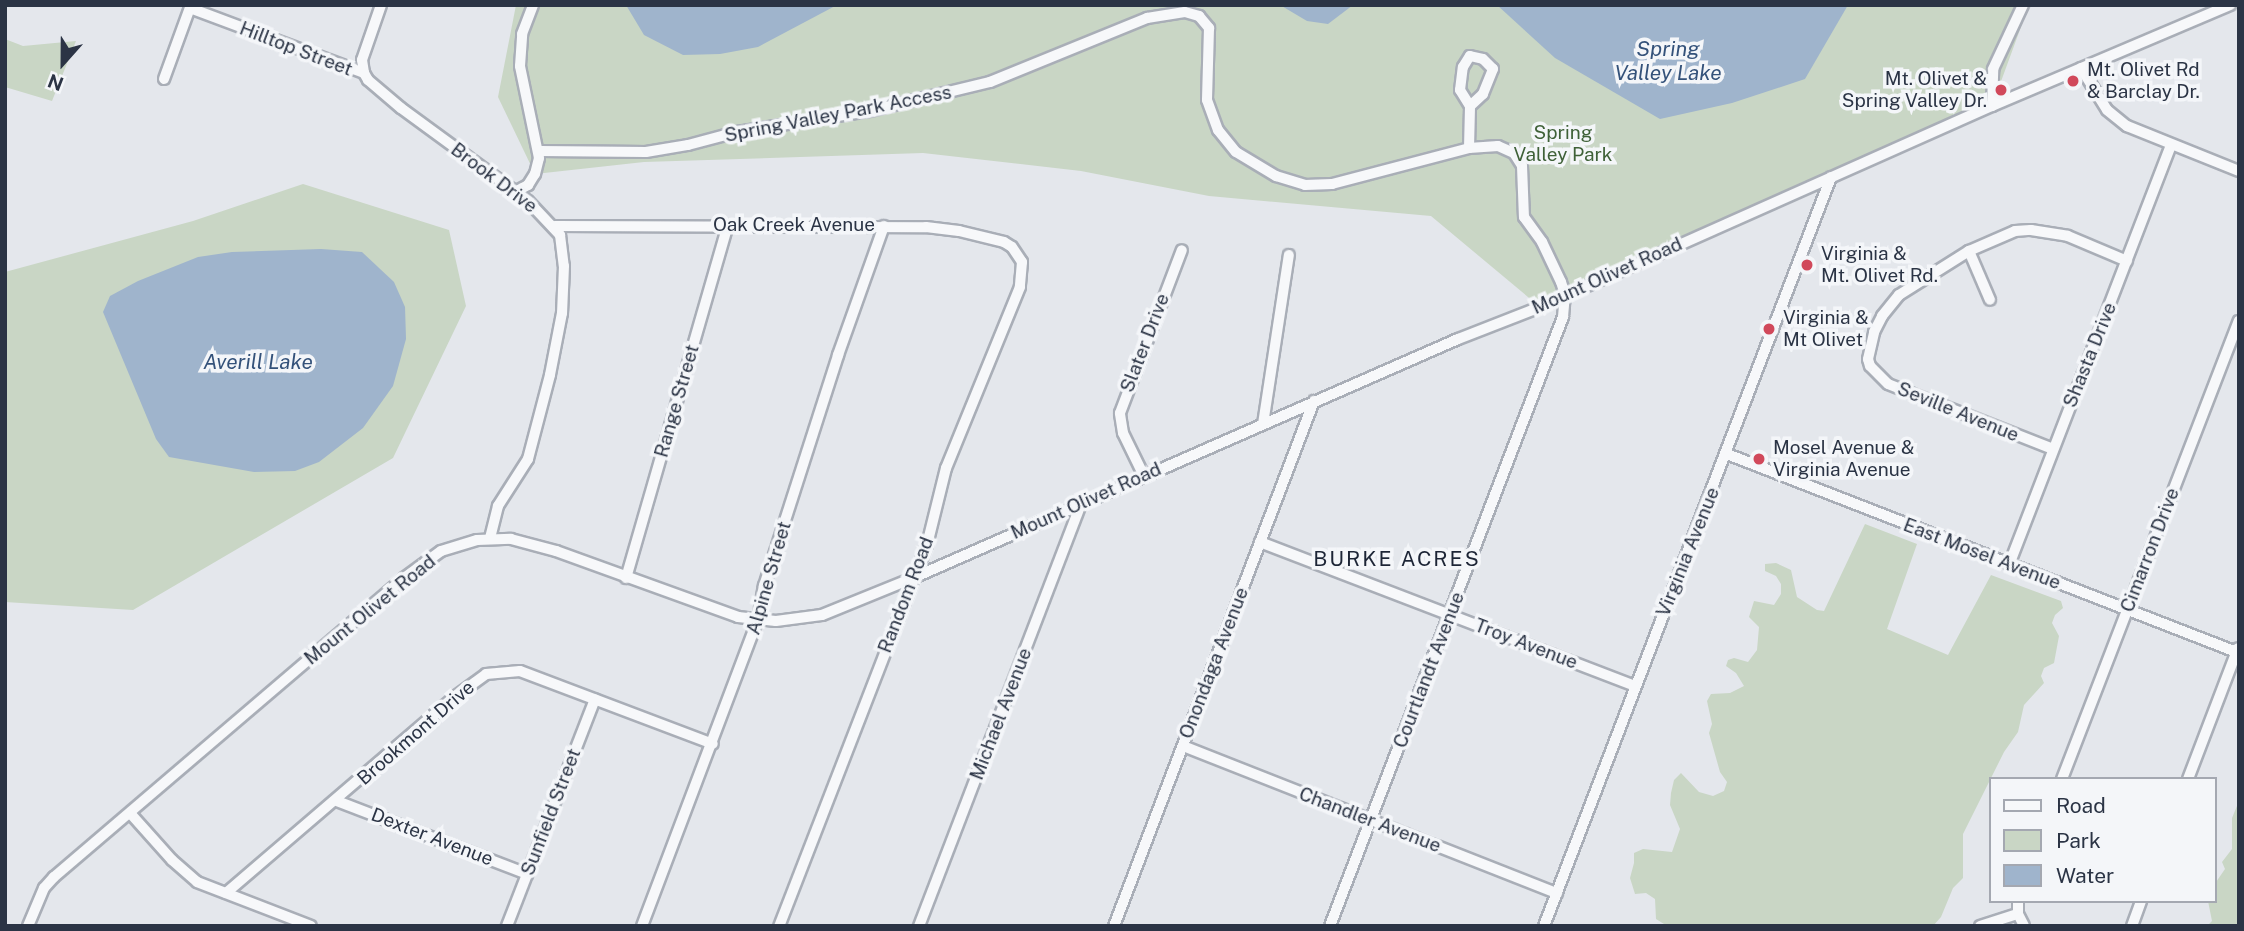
<!DOCTYPE html>
<style>
body{margin:0}
#map{position:relative;width:2244px;height:931px;overflow:hidden;background:#e4e7ec;font-family:"Public Sans",sans-serif}
div>[style]{position:absolute}
.green>*{inset:0;background:#c9d6c5}
.water>*{inset:0;background:#9fb4cc}
.roads{filter:drop-shadow(2px 0 #a9aeb7) drop-shadow(-2px 0 #a9aeb7) drop-shadow(0 2px #a9aeb7) drop-shadow(0 -2px #a9aeb7)}
.minor>*{height:10px;margin:-5px;padding:0 5px;transform-origin:5px;border-radius:5px;background:#f7f8fa}
.dots>*{width:19px;height:19px;translate:-50% -50%;box-sizing:border-box;border:4px solid #f4f6f9;border-radius:50%}
span{translate:-50% -50%;white-space:nowrap;text-align:center;line-height:1.15;-webkit-text-stroke:7px #f4f6f9;paint-order:stroke}
.street-label{font-size:19px;color:#2b3445}
.poi-label{font-size:19px;color:#2b3445}
.left{translate:0 -50%;text-align:left}
.right{translate:-100% -50%;text-align:right}
.park-label{font-size:19px;color:#3f6138}
.water-label{font-size:21px;color:#34527a;font-style:italic}
.neighbourhood-label{font-size:21px;color:#1d2536;letter-spacing:2px}
.frame{position:absolute;inset:0;border:7px solid #2b3445;pointer-events:none}
.legend{position:absolute;left:1989px;top:777px;width:228px;height:126px;box-sizing:border-box;background:#f4f6f9;border:2px solid #a4a8b1;margin:0;padding:9px 12px;list-style:none;font-size:21px;color:#2b3445}
.legend li{display:flex;align-items:center;gap:14px;height:35px}
.legend b{width:35px;border:2px solid #a4a8b1}
.north{position:absolute;left:28px;top:28px;width:70px;height:70px;-webkit-text-stroke:5px #f4f6f9;paint-order:stroke;rotate:201deg;font-size:19px;font-weight:700;line-height:28px;text-align:center;color:#2b3445}
.north::after{content:'';display:block;margin:auto;width:24px;height:32px;background:#2b3445;clip-path:polygon(50% 0,100% 100%,50% 72%,0 100%)}
</style>
<div id="map">
<div class="green">
<i style="clip-path:polygon(516px 5px,2029px 5px,1992px 106px,1540px 307px,1431px 216px,1209px 196px,1081px 171px,923px 153px,644px 162px,535px 174px,498px 97px)"></i>
<i style="clip-path:polygon(5px 39px,23px 46px,76px 41px,52px 101px,5px 87px)"></i>
<i style="clip-path:polygon(303px 184px,449px 230px,466px 306px,393px 458px,133px 610px,5px 602px,5px 272px,193px 221px)"></i>
<i style="clip-path:polygon(1865px 524px,1917px 544px,1887px 629px,1948px 655px,1991px 575px,2061px 601px,2063px 608px,2055px 615px,2052px 623px,2059px 636px,2054px 663px,2044px 668px,2041px 676px,2044px 683px,2024px 705px,2018px 732px,2004px 752px,1963px 834px,1963px 878px,1953px 888px,1941px 917px,1933px 926px,1658px 926px,1664px 924px,1656px 919px,1655px 899px,1646px 893px,1635px 894px,1630px 878px,1634px 863px,1634px 853px,1643px 849px,1672px 852px,1680px 829px,1670px 805px,1671px 793px,1674px 780px,1681px 773px,1699px 792px,1713px 796px,1724px 791px,1727px 782px,1720px 772px,1709px 733px,1712px 724px,1707px 701px,1711px 694px,1730px 693px,1744px 686px,1736px 673px,1726px 666px,1728px 660px,1734px 658px,1748px 662px,1757px 650px,1759px 627px,1749px 617px,1754px 601px,1774px 605px,1781px 594px,1781px 584px,1776px 576px,1765px 571px,1765px 564px,1776px 563px,1791px 570px,1797px 597px,1817px 610px,1824px 611px)"></i>
<i style="clip-path:polygon(2239px 801px,2239px 926px,2207px 926px,2212px 921px,2208px 901px,2214px 901px,2214px 885px,2225px 869px,2222px 862px,2232px 849px,2232px 818px)"></i>
</div>
<div class="water">
<i style="clip-path:polygon(626px 5px,837px 5px,758px 47px,720px 54px,683px 55px,644px 35px)"></i>
<i style="clip-path:polygon(1280px 5px,1353px 5px,1328px 24px,1307px 21px)"></i>
<i style="clip-path:polygon(1497px 5px,1848px 5px,1805px 79px,1732px 103px,1660px 119px,1555px 58px)"></i>
<i style="clip-path:polygon(321px 249px,362px 252px,394px 282px,405px 307px,406px 339px,393px 386px,363px 428px,319px 462px,295px 471px,254px 472px,169px 457px,156px 439px,103px 312px,110px 296px,138px 281px,198px 257px,232px 252px)"></i>
</div>
<div class="roads">
<div class="minor">
<i style="left:381px;top:5px;width:58px;rotate:109.1deg"></i>
<i style="left:362px;top:60px;width:13px;rotate:81deg"></i>
<i style="left:364px;top:73px;width:8px;rotate:60deg"></i>
<i style="left:368px;top:80px;width:43px;rotate:40.3deg"></i>
<i style="left:401px;top:108px;width:157px;rotate:36.2deg"></i>
<i style="left:528px;top:201px;width:47px;rotate:46.7deg"></i>
<i style="left:560px;top:235px;width:31px;rotate:83deg"></i>
<i style="left:564px;top:266px;width:47px;rotate:92.4deg"></i>
<i style="left:562px;top:313px;width:63px;rotate:101deg"></i>
<i style="left:550px;top:375px;width:87px;rotate:104.7deg"></i>
<i style="left:528px;top:459px;width:56px;rotate:122.6deg"></i>
<i style="left:498px;top:506px;width:34px;rotate:104deg"></i>
<i style="left:190px;top:8px;width:186px;rotate:20.5deg"></i>
<i style="left:2081px;top:68px;width:49px;rotate:58.2deg"></i>
<i style="left:2107px;top:110px;width:26px;rotate:39deg"></i>
<i style="left:2127px;top:126px;width:121px;rotate:21.9deg"></i>
<i style="left:164px;top:79px;width:79px;rotate:-70deg"></i>
<i style="left:1992px;top:106px;width:37px;rotate:-88deg"></i>
<i style="left:1993px;top:69px;width:71px;rotate:-64.9deg"></i>
<i style="left:1469px;top:148px;width:42px;rotate:-88.6deg"></i>
<i style="left:1470px;top:106px;width:19px;rotate:-122deg"></i>
<i style="left:1460px;top:90px;width:23px;rotate:-83deg"></i>
<i style="left:1463px;top:67px;width:13px;rotate:-58deg"></i>
<i style="left:1470px;top:56px;width:13px;rotate:13deg"></i>
<i style="left:1483px;top:59px;width:14px;rotate:45deg"></i>
<i style="left:1493px;top:69px;width:27px;rotate:112deg"></i>
<i style="left:1483px;top:94px;width:18px;rotate:137deg"></i>
<i style="left:540px;top:151px;width:106px;rotate:0.5deg"></i>
<i style="left:646px;top:152px;width:43px;rotate:-9.5deg"></i>
<i style="left:688px;top:145px;width:51px;rotate:-14.9deg"></i>
<i style="left:737px;top:132px;width:135px;rotate:-9deg"></i>
<i style="left:870px;top:111px;width:123px;rotate:-13.6deg"></i>
<i style="left:990px;top:82px;width:170px;rotate:-22.2deg"></i>
<i style="left:1147px;top:18px;width:38px;rotate:-9deg"></i>
<i style="left:1185px;top:12px;width:15px;rotate:16deg"></i>
<i style="left:1199px;top:16px;width:16px;rotate:50deg"></i>
<i style="left:1209px;top:28px;width:72px;rotate:91.6deg"></i>
<i style="left:1207px;top:100px;width:32px;rotate:70deg"></i>
<i style="left:1218px;top:130px;width:28px;rotate:51deg"></i>
<i style="left:1236px;top:152px;width:47px;rotate:31deg"></i>
<i style="left:1276px;top:176px;width:30px;rotate:17deg"></i>
<i style="left:1305px;top:185px;width:27px;rotate:-2deg"></i>
<i style="left:1332px;top:184px;width:142px;rotate:-14.7deg"></i>
<i style="left:1469px;top:148px;width:29px;rotate:-4deg"></i>
<i style="left:1498px;top:146px;width:17px;rotate:24deg"></i>
<i style="left:1514px;top:153px;width:15px;rotate:58deg"></i>
<i style="left:1522px;top:166px;width:51px;rotate:87.8deg"></i>
<i style="left:1524px;top:217px;width:31px;rotate:54deg"></i>
<i style="left:1542px;top:242px;width:44px;rotate:64.6deg"></i>
<i style="left:1561px;top:282px;width:13px;rotate:72deg"></i>
<i style="left:1565px;top:294px;width:23px;rotate:95deg"></i>
<i style="left:1563px;top:317px;width:652px;rotate:110.94deg"></i>
<i style="left:515px;top:192px;width:15px;rotate:-28deg"></i>
<i style="left:528px;top:185px;width:13px;rotate:-58deg"></i>
<i style="left:535px;top:174px;width:16px;rotate:-76deg"></i>
<i style="left:539px;top:158px;width:94px;rotate:-101.7deg"></i>
<i style="left:520px;top:66px;width:32px;rotate:-86deg"></i>
<i style="left:522px;top:34px;width:31px;rotate:-69deg"></i>
<i style="left:555px;top:226px;width:371px;rotate:0.2deg"></i>
<i style="left:926px;top:227px;width:33px;rotate:7deg"></i>
<i style="left:959px;top:231px;width:46px;rotate:13.7deg"></i>
<i style="left:1004px;top:242px;width:9px;rotate:32deg"></i>
<i style="left:1012px;top:247px;width:18px;rotate:56deg"></i>
<i style="left:1022px;top:262px;width:25px;rotate:95deg"></i>
<i style="left:1020px;top:287px;width:196px;rotate:112.2deg"></i>
<i style="left:946px;top:468px;width:79px;rotate:103.9deg"></i>
<i style="left:927px;top:545px;width:409px;rotate:111.2deg"></i>
<i style="left:1969px;top:251px;width:53px;rotate:66.8deg"></i>
<i style="left:1263px;top:424px;width:171px;rotate:-81.3deg"></i>
<i style="left:2053px;top:449px;width:177px;rotate:-158.5deg"></i>
<i style="left:1888px;top:384px;width:25px;rotate:-135deg"></i>
<i style="left:1870px;top:366px;width:7px;rotate:-106deg"></i>
<i style="left:1868px;top:359px;width:28px;rotate:-77deg"></i>
<i style="left:1874px;top:332px;width:18px;rotate:-63deg"></i>
<i style="left:1882px;top:316px;width:27px;rotate:-51deg"></i>
<i style="left:1899px;top:295px;width:83px;rotate:-32.2deg"></i>
<i style="left:1969px;top:251px;width:50px;rotate:-23.5deg"></i>
<i style="left:2015px;top:231px;width:16px;rotate:-4deg"></i>
<i style="left:2031px;top:230px;width:37px;rotate:9deg"></i>
<i style="left:2068px;top:236px;width:64px;rotate:23deg"></i>
<i style="left:1727px;top:454px;width:549px;rotate:21.24deg"></i>
<i style="left:1144px;top:476px;width:48px;rotate:-116deg"></i>
<i style="left:1123px;top:433px;width:20px;rotate:-99deg"></i>
<i style="left:1120px;top:413px;width:174px;rotate:-69.2deg"></i>
<i style="left:1260px;top:542px;width:402px;rotate:21deg"></i>
<i style="left:2009px;top:565px;width:450px;rotate:-68.9deg"></i>
<i style="left:626px;top:578px;width:367px;rotate:-73.9deg"></i>
<i style="left:1183px;top:746px;width:402px;rotate:21.5deg"></i>
<i style="left:2062px;top:779px;width:491px;rotate:-68.9deg"></i>
<i style="left:2188px;top:779px;width:140px;rotate:-69.1deg"></i>
<i style="left:337px;top:801px;width:204px;rotate:21deg"></i>
<i style="left:130px;top:813px;width:63px;rotate:48.2deg"></i>
<i style="left:172px;top:860px;width:33px;rotate:41deg"></i>
<i style="left:197px;top:882px;width:122px;rotate:21.1deg"></i>
<i style="left:226px;top:893px;width:303px;rotate:-40.6deg"></i>
<i style="left:456px;top:696px;width:37px;rotate:-36deg"></i>
<i style="left:486px;top:674px;width:34px;rotate:-5deg"></i>
<i style="left:520px;top:671px;width:206px;rotate:20.7deg"></i>
<i style="left:2018px;top:901px;width:13px;rotate:90deg"></i>
<i style="left:2018px;top:914px;width:13px;rotate:63deg"></i>
<i style="left:28px;top:926px;width:41px;rotate:-67.2deg"></i>
<i style="left:44px;top:888px;width:15px;rotate:-48deg"></i>
<i style="left:54px;top:877px;width:460px;rotate:-40.5deg"></i>
<i style="left:404px;top:578px;width:46px;rotate:-36.1deg"></i>
<i style="left:441px;top:551px;width:38px;rotate:-17deg"></i>
<i style="left:477px;top:540px;width:34px;rotate:-2deg"></i>
<i style="left:511px;top:539px;width:47px;rotate:14.9deg"></i>
<i style="left:556px;top:551px;width:194px;rotate:19.9deg"></i>
<i style="left:738px;top:617px;width:38px;rotate:6deg"></i>
<i style="left:776px;top:621px;width:46px;rotate:-7.4deg"></i>
<i style="left:822px;top:615px;width:98px;rotate:-22.1deg"></i>
<i style="left:913px;top:578px;width:595px;rotate:-23.68deg"></i>
<i style="left:1458px;top:339px;width:88px;rotate:-21.3deg"></i>
<i style="left:1540px;top:307px;width:495px;rotate:-24deg"></i>
<i style="left:1992px;top:106px;width:259px;rotate:-23deg"></i>
<i style="left:507px;top:926px;width:243px;rotate:-68.8deg"></i>
<i style="left:642px;top:926px;width:328px;rotate:-69.3deg"></i>
<i style="left:758px;top:619px;width:34px;rotate:-80deg"></i>
<i style="left:764px;top:586px;width:243px;rotate:-72.2deg"></i>
<i style="left:838px;top:355px;width:137px;rotate:-70.4deg"></i>
<i style="left:919px;top:926px;width:454px;rotate:-69deg"></i>
<i style="left:1114px;top:926px;width:562px;rotate:-69.15deg"></i>
<i style="left:1544px;top:926px;width:802px;rotate:-69.03deg"></i>
<i style="left:1980px;top:926px;width:40px;rotate:-18deg"></i>
<i style="left:2132px;top:926px;width:27px;rotate:-70deg"></i>
</div>
</div>
<div class="dots">
<i style="left:2073px;top:81px;background:#d1495b"></i>
<i style="left:2001px;top:90px;background:#d1495b"></i>
<i style="left:1807px;top:265px;background:#d1495b"></i>
<i style="left:1769px;top:329px;background:#d1495b"></i>
<i style="left:1759px;top:459px;background:#d1495b"></i>
</div>
<div class="street-label">
<span style="left:296px;top:49px;rotate:21deg">Hilltop Street</span>
<span style="left:838px;top:114px;rotate:-11deg">Spring Valley Park Access</span>
<span style="left:494px;top:178px;rotate:37deg">Brook Drive</span>
<span style="left:794px;top:225px">Oak Creek Avenue</span>
<span style="left:1607px;top:276px;rotate:-24deg">Mount Olivet Road</span>
<span style="left:1145px;top:343px;rotate:-69deg">Slater Drive</span>
<span style="left:2090px;top:355px;rotate:-68deg">Shasta Drive</span>
<span style="left:677px;top:401px;rotate:-74deg">Range Street</span>
<span style="left:1958px;top:412px;rotate:22deg">Seville Avenue</span>
<span style="left:1086px;top:501px;rotate:-24deg">Mount Olivet Road</span>
<span style="left:2150px;top:550px;rotate:-69deg">Cimarron Drive</span>
<span style="left:1688px;top:552px;rotate:-68deg">Virginia Avenue</span>
<span style="left:1982px;top:554px;rotate:21deg">East Mosel Avenue</span>
<span style="left:769px;top:578px;rotate:-74deg">Alpine Street</span>
<span style="left:906px;top:595px;rotate:-69deg">Random Road</span>
<span style="left:370px;top:610px;rotate:-39deg">Mount Olivet Road</span>
<span style="left:1526px;top:644px;rotate:21deg">Troy Avenue</span>
<span style="left:1214px;top:663px;rotate:-69deg">Onondaga Avenue</span>
<span style="left:1429px;top:670px;rotate:-69deg">Courtlandt Avenue</span>
<span style="left:1001px;top:714px;rotate:-69deg">Michael Avenue</span>
<span style="left:416px;top:733px;rotate:-41deg">Brookmont Drive</span>
<span style="left:551px;top:812px;rotate:-69deg">Sunfield Street</span>
<span style="left:1370px;top:820px;rotate:21deg">Chandler Avenue</span>
<span style="left:432px;top:837px;rotate:21deg">Dexter Avenue</span>
</div>
<div class="poi-label">
<span class="left" style="left:2087px;top:81px">Mt. Olivet Rd<br>&amp; Barclay Dr.</span>
<span class="right" style="left:1987px;top:90px">Mt. Olivet &amp;<br>Spring Valley Dr.</span>
<span class="left" style="left:1821px;top:265px">Virginia &amp;<br>Mt. Olivet Rd.</span>
<span class="left" style="left:1783px;top:329px">Virginia &amp;<br>Mt Olivet</span>
<span class="left" style="left:1773px;top:459px">Mosel Avenue &amp;<br>Virginia Avenue</span>
</div>
<div class="park-label">
<span style="left:1563px;top:144px">Spring<br>Valley Park</span>
</div>
<div class="water-label">
<span style="left:1668px;top:61px">Spring<br>Valley Lake</span>
<span style="left:258px;top:362px">Averill Lake</span>
</div>
<div class="neighbourhood-label">
<span style="left:1397px;top:559px">BURKE ACRES</span>
</div>
<div class="frame"></div>
<ul class="legend">
<li><b style="height:9px;background:#f7f8fa"></b>Road</li>
<li><b style="height:19px;background:#c9d6c5"></b>Park</li>
<li><b style="height:19px;background:#9fb4cc"></b>Water</li>
</ul>
<div class="north">N</div>
</div>
